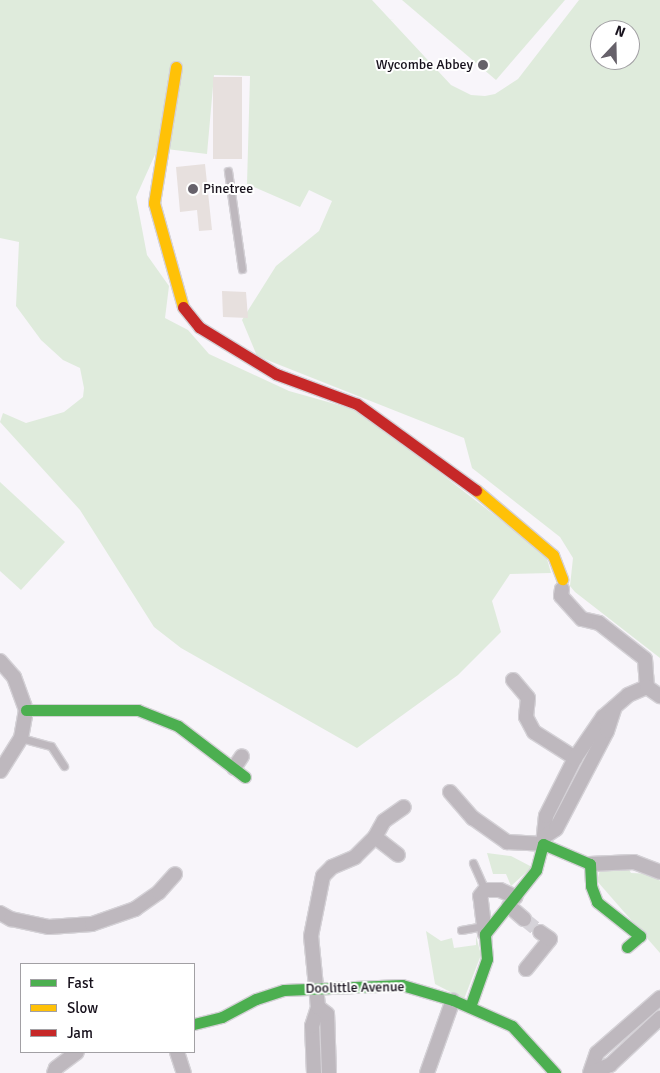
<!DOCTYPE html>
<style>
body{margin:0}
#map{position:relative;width:660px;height:1073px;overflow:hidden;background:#f8f5fa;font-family:Signika,sans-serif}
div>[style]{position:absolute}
.green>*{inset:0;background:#dfebdc}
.building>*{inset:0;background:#e7e0de;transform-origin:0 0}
.street-tunnel>*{height:14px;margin-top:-7px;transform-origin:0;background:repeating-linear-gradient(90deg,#d6d3d9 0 14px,transparent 0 21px)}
.roads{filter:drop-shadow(1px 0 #d4d1d6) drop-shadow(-1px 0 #d4d1d6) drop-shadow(0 1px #d4d1d6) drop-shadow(0 -1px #d4d1d6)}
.lane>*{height:7px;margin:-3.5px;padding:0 3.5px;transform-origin:3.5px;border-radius:3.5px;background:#beb8be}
.street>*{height:14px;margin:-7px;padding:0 7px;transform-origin:7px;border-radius:7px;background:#beb8be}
.fast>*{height:11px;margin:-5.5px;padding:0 5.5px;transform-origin:5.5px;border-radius:5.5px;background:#4caf50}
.slow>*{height:11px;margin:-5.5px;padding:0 5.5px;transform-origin:5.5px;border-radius:5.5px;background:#ffc107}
.jam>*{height:11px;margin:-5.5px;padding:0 5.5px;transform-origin:5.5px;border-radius:5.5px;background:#c62828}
.dots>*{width:14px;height:14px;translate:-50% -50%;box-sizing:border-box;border:2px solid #fff;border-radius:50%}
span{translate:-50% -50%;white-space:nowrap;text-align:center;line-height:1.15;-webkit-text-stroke:4px #fff;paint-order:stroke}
.poi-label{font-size:14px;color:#17111c}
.right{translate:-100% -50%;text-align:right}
.left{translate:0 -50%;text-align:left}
.street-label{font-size:14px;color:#17111c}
.legend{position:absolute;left:20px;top:963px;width:175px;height:90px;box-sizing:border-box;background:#fff;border:1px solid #a2a0a4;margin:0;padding:6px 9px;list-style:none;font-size:15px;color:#17111c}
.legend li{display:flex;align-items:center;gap:10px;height:25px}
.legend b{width:25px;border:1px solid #a2a0a4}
.north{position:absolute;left:590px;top:20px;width:50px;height:50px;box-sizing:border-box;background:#fff;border:1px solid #a2a0a4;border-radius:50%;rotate:21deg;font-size:14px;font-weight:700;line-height:20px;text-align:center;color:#17111c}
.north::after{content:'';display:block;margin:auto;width:18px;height:22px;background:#66616a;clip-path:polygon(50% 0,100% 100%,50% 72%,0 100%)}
</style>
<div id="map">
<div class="green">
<i style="clip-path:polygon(evenodd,0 0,372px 0,451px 85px,471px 95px,485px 96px,495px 94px,518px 79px,579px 0,660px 0,660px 658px,575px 592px,570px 586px,573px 558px,560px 537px,472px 468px,464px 438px,257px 356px,242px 320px,276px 266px,319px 231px,332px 201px,309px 190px,300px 207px,247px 184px,250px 76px,214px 75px,207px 154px,158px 148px,136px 197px,147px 255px,169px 286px,165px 318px,188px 330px,209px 354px,289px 391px,360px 411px,546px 555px,551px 573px,510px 574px,492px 601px,501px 632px,458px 675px,357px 748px,181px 648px,154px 627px,80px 510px,0 422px,3px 413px,26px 423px,64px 412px,83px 397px,84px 388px,80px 368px,63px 360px,41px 340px,16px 306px,19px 242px,0 238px,0 0,600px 30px,630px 30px,630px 60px,600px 60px,600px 30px)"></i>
<i style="clip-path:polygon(402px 0,565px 0,496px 80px)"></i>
<i style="clip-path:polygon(0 482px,65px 542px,21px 590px,0 571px)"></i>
<i style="clip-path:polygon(487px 853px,511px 856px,532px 867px,511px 886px,506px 874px,493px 874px)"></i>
<i style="clip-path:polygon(628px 868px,631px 873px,655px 874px,660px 881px,660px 953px,597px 881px,600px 870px)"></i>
<i style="clip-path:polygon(426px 931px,441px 941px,452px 938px,454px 948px,476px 945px,476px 936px,481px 955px,464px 999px,435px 984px)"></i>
</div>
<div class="building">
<i style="left:213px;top:77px;width:29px;height:82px"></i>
<i style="clip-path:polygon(205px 164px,212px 230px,199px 231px,197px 210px,180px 212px,176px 167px)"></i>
<i style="clip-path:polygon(222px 291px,246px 292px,248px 318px,223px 317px)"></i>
</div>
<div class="street-tunnel">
<i style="left:524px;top:919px;width:21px;rotate:39deg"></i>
</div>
<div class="roads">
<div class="lane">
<i style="left:228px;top:171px;width:99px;rotate:81.9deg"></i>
<i style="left:21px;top:738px;width:31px;rotate:15deg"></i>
<i style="left:51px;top:746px;width:24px;rotate:57deg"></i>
<i style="left:473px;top:863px;width:30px;rotate:66deg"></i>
<i style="left:461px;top:930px;width:23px;rotate:-10deg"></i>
</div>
<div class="street">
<i style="left:562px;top:589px;width:7px;rotate:98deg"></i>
<i style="left:561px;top:596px;width:31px;rotate:48deg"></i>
<i style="left:582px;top:619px;width:17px;rotate:13deg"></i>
<i style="left:599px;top:623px;width:58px;rotate:38deg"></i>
<i style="left:645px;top:659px;width:28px;rotate:86deg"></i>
<i style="left:0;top:661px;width:21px;rotate:49deg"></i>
<i style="left:14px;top:677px;width:35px;rotate:70deg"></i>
<i style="left:26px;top:710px;width:28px;rotate:100deg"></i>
<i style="left:21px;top:738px;width:39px;rotate:122deg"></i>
<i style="left:513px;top:680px;width:23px;rotate:50deg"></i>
<i style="left:528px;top:698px;width:19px;rotate:96deg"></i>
<i style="left:526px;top:717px;width:17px;rotate:62deg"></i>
<i style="left:534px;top:732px;width:49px;rotate:32.4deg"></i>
<i style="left:234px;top:768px;width:14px;rotate:-56deg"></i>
<i style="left:450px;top:792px;width:35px;rotate:49deg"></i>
<i style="left:473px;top:818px;width:42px;rotate:35.2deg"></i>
<i style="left:507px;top:842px;width:36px;rotate:3deg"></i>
<i style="left:543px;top:844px;width:28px;rotate:-84deg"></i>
<i style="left:546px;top:816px;width:65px;rotate:-63.4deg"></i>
<i style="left:575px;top:758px;width:50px;rotate:-55.7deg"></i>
<i style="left:603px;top:717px;width:33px;rotate:-41deg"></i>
<i style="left:628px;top:695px;width:21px;rotate:-23deg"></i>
<i style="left:647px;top:687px;width:16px;rotate:35deg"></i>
<i style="left:375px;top:837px;width:29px;rotate:38deg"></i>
<i style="left:544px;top:837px;width:14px;rotate:-34deg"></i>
<i style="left:556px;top:829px;width:110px;rotate:-62.5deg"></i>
<i style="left:607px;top:731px;width:25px;rotate:-72deg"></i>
<i style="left:590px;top:864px;width:44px;rotate:-2.6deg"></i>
<i style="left:634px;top:862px;width:28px;rotate:21deg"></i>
<i style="left:509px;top:906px;width:20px;rotate:41deg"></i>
<i style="left:0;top:913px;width:13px;rotate:29deg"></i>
<i style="left:11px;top:919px;width:39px;rotate:12deg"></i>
<i style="left:49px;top:927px;width:43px;rotate:-4deg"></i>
<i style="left:92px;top:924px;width:46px;rotate:-19.2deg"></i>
<i style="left:135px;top:909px;width:29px;rotate:-35deg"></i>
<i style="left:159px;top:892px;width:24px;rotate:-48deg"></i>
<i style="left:485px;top:934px;width:38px;rotate:-97deg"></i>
<i style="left:480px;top:896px;width:8px;rotate:-50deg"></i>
<i style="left:485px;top:890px;width:15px"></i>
<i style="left:500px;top:890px;width:17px;rotate:24deg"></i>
<i style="left:526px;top:969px;width:38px;rotate:-51deg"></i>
<i style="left:550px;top:939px;width:12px;rotate:-145deg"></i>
<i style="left:177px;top:1052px;width:22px;rotate:72deg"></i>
<i style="left:54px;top:1073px;width:5px;rotate:-68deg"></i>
<i style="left:56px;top:1068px;width:26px;rotate:-37deg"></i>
<i style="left:314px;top:1073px;width:47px;rotate:-92.4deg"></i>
<i style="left:312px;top:1026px;width:20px;rotate:-72deg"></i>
<i style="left:329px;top:1073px;width:59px;rotate:-91.9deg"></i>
<i style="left:327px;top:1014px;width:11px;rotate:-142deg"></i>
<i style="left:318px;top:1007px;width:71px;rotate:-95.6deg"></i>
<i style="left:311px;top:936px;width:61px;rotate:-78.7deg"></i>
<i style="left:323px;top:876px;width:13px;rotate:-45deg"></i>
<i style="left:332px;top:867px;width:25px;rotate:-23deg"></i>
<i style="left:355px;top:857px;width:28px;rotate:-45deg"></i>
<i style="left:375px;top:837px;width:18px;rotate:-61deg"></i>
<i style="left:384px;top:821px;width:24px;rotate:-35deg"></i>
<i style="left:427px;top:1073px;width:77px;rotate:-70.4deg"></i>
<i style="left:590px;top:1073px;width:21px;rotate:-71deg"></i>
<i style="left:597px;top:1053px;width:84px;rotate:-41.1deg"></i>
<i style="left:591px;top:1073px;width:21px;rotate:-23deg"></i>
<i style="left:610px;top:1065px;width:69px;rotate:-43.2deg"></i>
</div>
<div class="fast">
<i style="left:26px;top:710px;width:112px"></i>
<i style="left:138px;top:710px;width:43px;rotate:21.8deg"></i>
<i style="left:178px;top:726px;width:84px;rotate:37.3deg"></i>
<i style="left:470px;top:1007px;width:51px;rotate:-70.5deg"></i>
<i style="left:487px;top:959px;width:25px;rotate:-95deg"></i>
<i style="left:485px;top:934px;width:82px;rotate:-51.4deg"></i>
<i style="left:536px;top:870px;width:27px;rotate:-75deg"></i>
<i style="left:543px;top:844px;width:51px;rotate:23.1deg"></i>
<i style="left:590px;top:864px;width:22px;rotate:87deg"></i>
<i style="left:591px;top:886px;width:17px;rotate:69deg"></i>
<i style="left:597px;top:902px;width:55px;rotate:38.3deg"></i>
<i style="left:640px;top:936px;width:17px;rotate:140deg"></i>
<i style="left:194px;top:1024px;width:29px;rotate:-14deg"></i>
<i style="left:222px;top:1017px;width:38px;rotate:-28deg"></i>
<i style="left:256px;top:999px;width:29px;rotate:-18deg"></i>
<i style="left:284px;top:990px;width:118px;rotate:-2.4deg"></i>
<i style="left:402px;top:985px;width:53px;rotate:16.4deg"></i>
<i style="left:453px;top:1000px;width:64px;rotate:23.8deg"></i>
<i style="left:512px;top:1026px;width:64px;rotate:47.5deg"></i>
</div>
<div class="slow">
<i style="left:176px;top:67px;width:138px;rotate:99.2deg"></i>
<i style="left:154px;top:203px;width:108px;rotate:74.4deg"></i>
<i style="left:476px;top:490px;width:101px;rotate:40.2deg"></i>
<i style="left:553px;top:555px;width:26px;rotate:69deg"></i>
</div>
<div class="jam">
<i style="left:183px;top:307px;width:26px;rotate:51deg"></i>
<i style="left:199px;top:327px;width:90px;rotate:31.4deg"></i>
<i style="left:276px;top:374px;width:86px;rotate:20.3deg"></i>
<i style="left:357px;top:404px;width:147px;rotate:35.9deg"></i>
</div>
</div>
<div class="dots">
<i style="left:483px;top:65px;background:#66616a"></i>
<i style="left:193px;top:189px;background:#66616a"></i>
</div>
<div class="poi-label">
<span class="right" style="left:473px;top:65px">Wycombe Abbey</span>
<span class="left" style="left:203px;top:189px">Pinetree</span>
</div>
<div class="street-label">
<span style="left:355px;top:988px;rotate:-1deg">Doolittle Avenue</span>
</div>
<ul class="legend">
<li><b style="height:6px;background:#4caf50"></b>Fast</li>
<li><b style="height:6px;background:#ffc107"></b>Slow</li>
<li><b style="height:6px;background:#c62828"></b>Jam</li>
</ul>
<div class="north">N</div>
</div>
